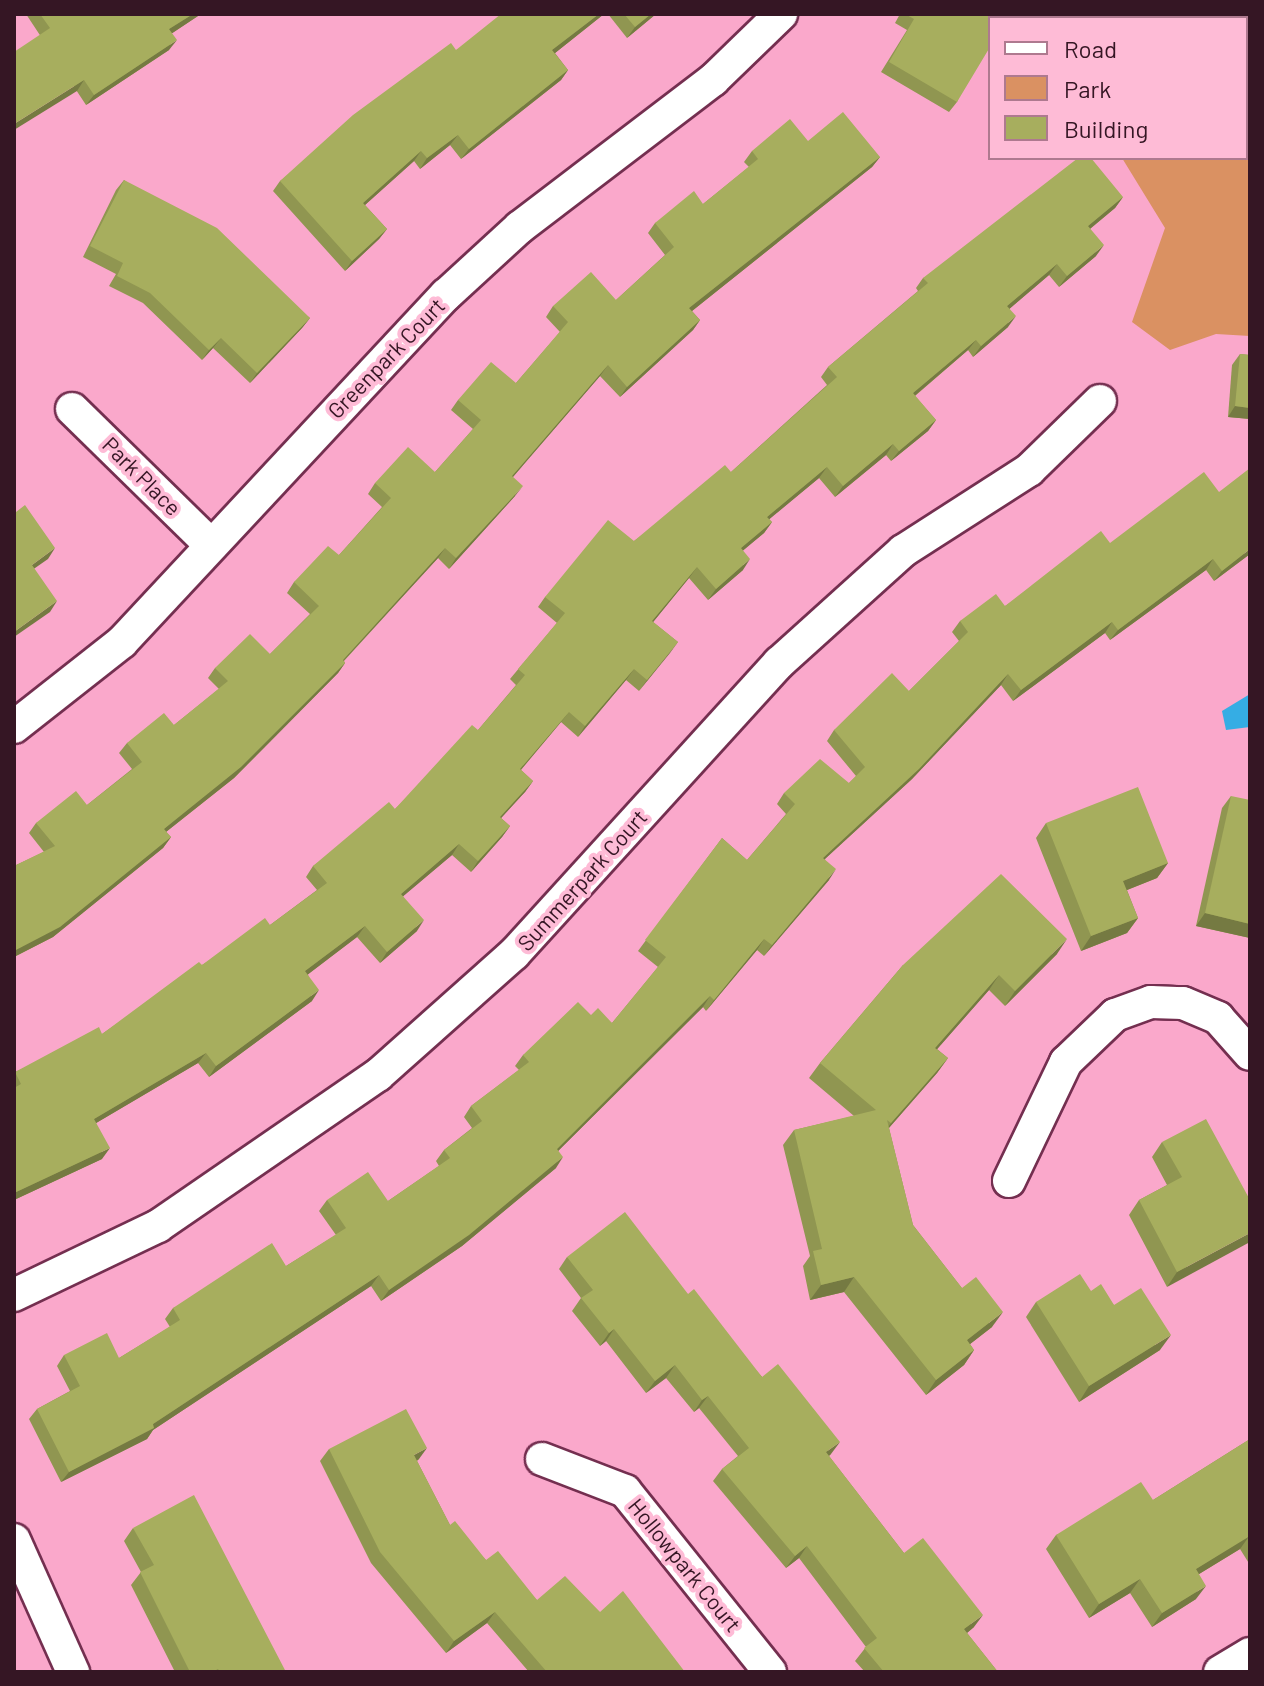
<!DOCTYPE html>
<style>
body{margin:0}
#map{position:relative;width:1264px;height:1686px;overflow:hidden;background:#faa8cb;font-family:Barlow,sans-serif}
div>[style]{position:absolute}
.green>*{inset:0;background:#da9162}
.water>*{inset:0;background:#35ade4}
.roads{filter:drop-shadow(2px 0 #742f50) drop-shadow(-2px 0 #742f50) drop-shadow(0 2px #742f50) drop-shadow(0 -2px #742f50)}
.minor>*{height:32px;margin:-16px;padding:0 16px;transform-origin:16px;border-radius:16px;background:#fff}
.wall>*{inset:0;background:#909651}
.shaded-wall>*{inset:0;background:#757a42}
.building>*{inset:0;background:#a7ae5e}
span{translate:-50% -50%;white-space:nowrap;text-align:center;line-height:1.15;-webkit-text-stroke:8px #febbd6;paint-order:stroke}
.street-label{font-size:22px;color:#351624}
.frame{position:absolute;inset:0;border:16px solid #351624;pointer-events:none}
.legend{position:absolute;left:988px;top:16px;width:260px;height:144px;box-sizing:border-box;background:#febbd6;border:2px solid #ae798f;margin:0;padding:10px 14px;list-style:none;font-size:24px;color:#351624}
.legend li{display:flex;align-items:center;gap:16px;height:40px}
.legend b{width:40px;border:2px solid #ae798f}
</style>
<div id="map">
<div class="green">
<i style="clip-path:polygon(1018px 14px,1250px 14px,1250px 336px,1216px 334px,1170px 350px,1132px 322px,1165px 228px,1122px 158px,1246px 158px,1246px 18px)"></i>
</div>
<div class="water">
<i style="clip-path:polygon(1250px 694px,1250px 727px,1226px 730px,1222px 711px)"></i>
</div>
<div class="roads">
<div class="minor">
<i style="left:72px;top:409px;width:193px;rotate:44.4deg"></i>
<i style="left:14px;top:727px;width:137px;rotate:-38.2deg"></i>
<i style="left:122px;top:642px;width:475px;rotate:-47deg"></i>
<i style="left:446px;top:295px;width:100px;rotate:-42.6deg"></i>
<i style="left:520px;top:227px;width:243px;rotate:-37.3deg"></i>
<i style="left:713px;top:80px;width:95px;rotate:-44.1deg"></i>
<i style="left:1009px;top:1181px;width:132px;rotate:-64.4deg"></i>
<i style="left:1066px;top:1062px;width:68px;rotate:-43.8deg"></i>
<i style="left:1115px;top:1015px;width:38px;rotate:-20deg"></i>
<i style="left:1151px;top:1002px;width:32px;rotate:2deg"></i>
<i style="left:1183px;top:1003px;width:38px;rotate:23deg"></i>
<i style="left:1218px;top:1018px;width:48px;rotate:48.4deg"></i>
<i style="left:14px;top:1295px;width:160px;rotate:-25.6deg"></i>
<i style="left:158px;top:1226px;width:267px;rotate:-34.5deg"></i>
<i style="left:378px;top:1075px;width:182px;rotate:-41.7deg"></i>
<i style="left:514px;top:954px;width:394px;rotate:-47.7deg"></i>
<i style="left:779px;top:663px;width:167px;rotate:-42.1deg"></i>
<i style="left:903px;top:551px;width:150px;rotate:-32.7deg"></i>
<i style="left:1029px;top:470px;width:99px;rotate:-44.2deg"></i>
<i style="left:542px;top:1459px;width:89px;rotate:21.1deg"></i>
<i style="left:625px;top:1491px;width:232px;rotate:51.3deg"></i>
<i style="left:14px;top:1540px;width:145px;rotate:65.9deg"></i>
<i style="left:1220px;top:1672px;width:35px;rotate:-31deg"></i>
</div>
</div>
<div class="wall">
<i style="clip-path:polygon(26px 14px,201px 14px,172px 33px,169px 50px,86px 105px)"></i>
<i style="clip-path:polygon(604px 14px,555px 53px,568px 70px,561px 80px,461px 159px,450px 145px,420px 169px,414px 161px,365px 205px,387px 229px,379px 239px,345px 271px,273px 191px,280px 181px,456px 50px)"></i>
<i style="clip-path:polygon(608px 14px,656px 14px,627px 38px)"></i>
<i style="clip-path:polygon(900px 14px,995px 14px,957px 102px,949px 112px,881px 72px,907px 30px,895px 23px)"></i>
<i style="clip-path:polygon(808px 141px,880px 157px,872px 167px,692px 311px,700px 320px,693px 330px,620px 397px,600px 376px,513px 477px,515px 496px,449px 569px,438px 558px,344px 661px,345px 663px,338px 673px,234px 778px,166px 832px,171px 837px,163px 848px,53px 937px,14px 957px,14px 866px,44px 852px,29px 833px,36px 823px,87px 805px,132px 769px,119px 753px,127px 743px,174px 725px,219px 689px,208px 678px,215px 668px,270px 654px,310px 614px,287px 593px,294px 582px,339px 555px,382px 507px,368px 494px,375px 483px,435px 472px,473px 429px,451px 410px,458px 400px,516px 383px,560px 332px,546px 317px,553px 306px,616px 300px,665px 255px,648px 233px,655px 223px,703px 204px,749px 167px,744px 162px,752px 151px)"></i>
<i style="clip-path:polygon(124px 180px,310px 318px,302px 328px,250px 383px,213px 348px,202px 360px,143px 303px,109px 286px,116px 274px,83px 257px,116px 190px)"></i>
<i style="clip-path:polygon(1123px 197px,1115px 208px,1090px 229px,1096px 256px,1059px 287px,1049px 275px,1009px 309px,1008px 327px,973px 357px,968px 350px,915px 396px,936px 420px,928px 431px,891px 461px,886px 455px,835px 497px,819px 478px,769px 519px,772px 522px,764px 533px,743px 550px,743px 570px,708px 600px,689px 578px,653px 622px,678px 642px,639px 691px,626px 680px,578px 737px,561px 722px,521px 770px,533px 781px,525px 792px,501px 818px,510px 826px,502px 837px,471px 872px,452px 855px,403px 896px,417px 931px,380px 963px,357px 937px,308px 974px,312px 1001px,209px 1077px,198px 1063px,96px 1123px,102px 1159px,14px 1200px,15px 1072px,102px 1034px,202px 965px,270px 925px,317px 890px,306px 877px,313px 866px,395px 809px,478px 730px,516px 685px,510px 679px,557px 623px,538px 607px,545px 597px,634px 541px,731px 472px,827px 385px,821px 377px,828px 367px,918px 291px,916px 288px,923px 278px)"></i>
<i style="clip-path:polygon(1240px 354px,1250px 355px,1250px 419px,1228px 417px,1232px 365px)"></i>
<i style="clip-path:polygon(1110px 543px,1250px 554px,1214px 581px,1206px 570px,1110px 640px,1105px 633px,1013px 701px,1001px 685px,912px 779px,825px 859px,829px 880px,764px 956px,757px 950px,706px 1011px,703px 1007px,558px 1151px,556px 1168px,462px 1246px,381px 1301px,371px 1286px,153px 1430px,147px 1439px,61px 1482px,29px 1419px,37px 1409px,70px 1391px,57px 1366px,64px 1355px,119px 1358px,170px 1327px,165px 1319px,173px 1308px,286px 1266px,336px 1235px,319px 1211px,327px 1200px,388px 1201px,439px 1166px,436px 1161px,444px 1150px,472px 1128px,464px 1117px,471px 1106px,519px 1070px,515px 1066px,523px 1055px,591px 1015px,612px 1023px,658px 967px,638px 951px,722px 838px,747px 860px,786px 814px,777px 804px,784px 793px,849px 783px,856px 776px,827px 741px,834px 730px,909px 691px,959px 641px,952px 632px,960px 621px,1005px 606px)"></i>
<i style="clip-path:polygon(1231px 796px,1250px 938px,1196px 926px,1222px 808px)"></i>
<i style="clip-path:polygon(1046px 823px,1168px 863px,1157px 878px,1127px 890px,1138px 918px,1127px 933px,1081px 951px,1036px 838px)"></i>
<i style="clip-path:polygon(1057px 954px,1005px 1006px,989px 990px,937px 1049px,948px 1058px,937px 1073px,889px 1128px,913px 1225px,992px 1327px,970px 1344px,974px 1350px,964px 1365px,926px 1395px,844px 1292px,810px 1300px,803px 1266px,810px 1256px,783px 1145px,794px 1130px,854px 1116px,809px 1078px,820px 1063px,903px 965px)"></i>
<i style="clip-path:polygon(1162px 1142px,1250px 1200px,1167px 1287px,1129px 1215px,1139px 1200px,1167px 1185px,1152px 1157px)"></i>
<i style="clip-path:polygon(567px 1257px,688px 1294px,831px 1454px,829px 1456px,904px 1553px,974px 1627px,967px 1633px,998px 1672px,865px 1672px,855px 1661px,866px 1647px,799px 1558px,786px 1568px,713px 1481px,722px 1469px,738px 1456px,699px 1408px,694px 1412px,666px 1378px,646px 1393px,606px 1341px,600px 1346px,572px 1311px,581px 1298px,559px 1269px)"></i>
<i style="clip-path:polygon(1091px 1291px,1114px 1305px,1160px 1350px,1079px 1402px,1026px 1317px,1036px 1302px)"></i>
<i style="clip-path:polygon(1250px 1439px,1250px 1565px,1240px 1549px,1199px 1574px,1196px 1599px,1152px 1627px,1130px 1593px,1089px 1618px,1046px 1549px,1056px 1535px,1153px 1500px)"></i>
<i style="clip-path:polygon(329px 1449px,419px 1459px,417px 1461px,450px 1525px,486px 1560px,537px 1600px,600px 1612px,685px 1672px,529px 1672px,487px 1623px,446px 1653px,371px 1563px,320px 1461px)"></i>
<i style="clip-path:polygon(133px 1528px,286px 1672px,175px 1672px,131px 1585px,141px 1572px,124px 1541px)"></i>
</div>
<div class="shaded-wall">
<i style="clip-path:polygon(193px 14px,201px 14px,162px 40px,169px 29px)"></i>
<i style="clip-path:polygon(599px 14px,604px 14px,545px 61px,552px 50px)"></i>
<i style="clip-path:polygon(651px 14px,656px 14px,627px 38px,635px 27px)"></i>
<i style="clip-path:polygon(177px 40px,169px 50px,86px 105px,94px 95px)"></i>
<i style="clip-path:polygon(568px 70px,561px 80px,461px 159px,469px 149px)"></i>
<i style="clip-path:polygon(84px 80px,77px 91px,14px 130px,14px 124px)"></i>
<i style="clip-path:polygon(458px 135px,450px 145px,420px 169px,427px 158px)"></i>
<i style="clip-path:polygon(421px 151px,414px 161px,356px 213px,363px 203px)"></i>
<i style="clip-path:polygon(880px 157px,872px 167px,682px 319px,689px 308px)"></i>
<i style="clip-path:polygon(1123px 197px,1115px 208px,1080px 237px,1088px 226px)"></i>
<i style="clip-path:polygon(387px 229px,379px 239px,345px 271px,352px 261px)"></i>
<i style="clip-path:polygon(1104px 245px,1096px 256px,1059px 287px,1067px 276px)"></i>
<i style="clip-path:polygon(1057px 264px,1049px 275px,1000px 317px,1007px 306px)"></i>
<i style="clip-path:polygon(1016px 316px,1008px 327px,973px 357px,981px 346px)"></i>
<i style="clip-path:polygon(310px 318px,302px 328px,250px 383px,257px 373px)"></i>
<i style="clip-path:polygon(700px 320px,693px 330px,620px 397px,627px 387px)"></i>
<i style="clip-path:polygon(221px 338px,213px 348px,202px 360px,209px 350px)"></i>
<i style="clip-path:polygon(976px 340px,968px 350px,905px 404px,913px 393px)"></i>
<i style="clip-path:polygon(608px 365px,600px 376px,505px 486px,512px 476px)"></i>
<i style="clip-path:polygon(1235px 406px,1250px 408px,1250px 419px,1228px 417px)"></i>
<i style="clip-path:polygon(936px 420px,928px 431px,891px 461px,899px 451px)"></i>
<i style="clip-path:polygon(893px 444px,886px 455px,835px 497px,843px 486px)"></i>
<i style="clip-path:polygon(827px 467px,819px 478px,760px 527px,767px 517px)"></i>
<i style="clip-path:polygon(523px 486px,515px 496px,449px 569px,456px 558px)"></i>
<i style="clip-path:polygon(772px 522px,764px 533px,733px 559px,741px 548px)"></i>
<i style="clip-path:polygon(55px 548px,48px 559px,25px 575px,32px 565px)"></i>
<i style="clip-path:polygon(445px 548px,438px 558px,335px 670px,343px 660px)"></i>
<i style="clip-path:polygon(1250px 549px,1250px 554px,1214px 581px,1222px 571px)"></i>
<i style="clip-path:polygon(750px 559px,743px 570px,708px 600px,716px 589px)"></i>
<i style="clip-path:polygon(1213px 559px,1206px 570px,1110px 640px,1118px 630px)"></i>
<i style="clip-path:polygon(697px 567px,689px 578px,645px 632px,652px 621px)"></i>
<i style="clip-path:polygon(57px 601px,50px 612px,14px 637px,14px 632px)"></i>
<i style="clip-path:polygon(1112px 622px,1105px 633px,1013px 701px,1021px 690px)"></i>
<i style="clip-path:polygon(678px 642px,670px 653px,639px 691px,647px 680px)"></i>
<i style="clip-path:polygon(345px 663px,338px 673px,234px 778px,157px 839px,164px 829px)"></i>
<i style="clip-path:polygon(634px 669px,626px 680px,578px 737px,585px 726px)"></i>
<i style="clip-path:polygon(1008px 674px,1001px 685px,912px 779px,815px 868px,823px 858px)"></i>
<i style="clip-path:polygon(569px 712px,561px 722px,512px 780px,520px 769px)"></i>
<i style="clip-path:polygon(533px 781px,525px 792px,492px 828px,500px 817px)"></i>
<i style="clip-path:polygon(510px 826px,502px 837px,471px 872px,478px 861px)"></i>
<i style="clip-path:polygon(171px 837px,163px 848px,53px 937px,14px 957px,14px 951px)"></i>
<i style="clip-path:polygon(459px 844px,452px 855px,394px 904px,401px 894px)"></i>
<i style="clip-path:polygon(1168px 863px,1157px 878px,1112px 896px,1123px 881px)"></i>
<i style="clip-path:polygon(836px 869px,829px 880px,764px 956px,772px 945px)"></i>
<i style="clip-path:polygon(1205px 913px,1250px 924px,1250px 938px,1196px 926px)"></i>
<i style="clip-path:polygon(1138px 918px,1127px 933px,1081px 951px,1091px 936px)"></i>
<i style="clip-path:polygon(424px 920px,417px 931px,380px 963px,387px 952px)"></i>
<i style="clip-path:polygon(365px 926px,357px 937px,298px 982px,305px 971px)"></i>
<i style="clip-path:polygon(764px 939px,757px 950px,706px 1011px,714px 1000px)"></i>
<i style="clip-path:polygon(1067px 939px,1057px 954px,1005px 1006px,1015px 991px)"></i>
<i style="clip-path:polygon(999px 975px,989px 990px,925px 1063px,935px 1048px)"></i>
<i style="clip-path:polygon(319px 990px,312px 1001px,209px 1077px,216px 1066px)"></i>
<i style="clip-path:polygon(710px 996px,703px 1007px,549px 1160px,557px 1149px)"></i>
<i style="clip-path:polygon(206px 1053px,198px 1063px,86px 1129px,94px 1119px)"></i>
<i style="clip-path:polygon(948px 1058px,937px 1073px,880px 1138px,891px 1123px)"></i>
<i style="clip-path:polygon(110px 1148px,102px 1159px,14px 1200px,14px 1193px)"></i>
<i style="clip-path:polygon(563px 1157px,556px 1168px,462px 1246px,381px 1301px,389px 1290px)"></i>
<i style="clip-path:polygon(1250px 1233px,1250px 1242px,1167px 1287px,1177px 1272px)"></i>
<i style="clip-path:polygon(379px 1275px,371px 1286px,153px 1430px,147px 1439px,61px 1482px,69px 1472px,153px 1424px)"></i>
<i style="clip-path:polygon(854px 1277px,844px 1292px,810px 1300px,821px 1285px)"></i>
<i style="clip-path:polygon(1003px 1312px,992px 1327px,956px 1355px,967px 1340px)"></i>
<i style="clip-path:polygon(614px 1329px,606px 1341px,600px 1346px,609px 1333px)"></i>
<i style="clip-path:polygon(1171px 1335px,1160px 1350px,1079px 1402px,1089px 1386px)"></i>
<i style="clip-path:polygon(974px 1350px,964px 1365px,926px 1395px,936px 1380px)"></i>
<i style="clip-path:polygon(675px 1365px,666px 1378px,646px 1393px,655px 1381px)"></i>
<i style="clip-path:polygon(708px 1396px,699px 1408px,694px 1412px,702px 1400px)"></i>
<i style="clip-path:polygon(840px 1442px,831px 1454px,818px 1465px,826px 1452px)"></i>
<i style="clip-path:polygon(427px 1448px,419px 1459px,406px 1467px,414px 1455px)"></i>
<i style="clip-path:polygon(1250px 1535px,1240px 1549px,1186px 1582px,1196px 1569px)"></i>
<i style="clip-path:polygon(807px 1546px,799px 1558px,786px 1568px,795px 1556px)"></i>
<i style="clip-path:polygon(1140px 1579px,1130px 1593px,1089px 1618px,1099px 1604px)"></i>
<i style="clip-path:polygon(1206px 1586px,1196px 1599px,1152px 1627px,1162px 1613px)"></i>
<i style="clip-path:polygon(495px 1612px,487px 1623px,446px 1653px,454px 1641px)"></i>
<i style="clip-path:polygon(983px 1615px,974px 1627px,956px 1642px,964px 1629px)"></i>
</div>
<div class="building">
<i style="clip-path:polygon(40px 14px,193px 14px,169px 29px,177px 40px,94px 95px,84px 80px,14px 124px,14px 52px,50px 28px)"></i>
<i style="clip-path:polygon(501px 14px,599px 14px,552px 50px,568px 70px,469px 149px,458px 135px,427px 158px,421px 151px,363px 203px,387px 229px,352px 261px,280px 181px,353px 115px,451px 43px,456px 50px)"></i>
<i style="clip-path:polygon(624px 14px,651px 14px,635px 27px)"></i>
<i style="clip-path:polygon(905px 14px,995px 14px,1001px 18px,990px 18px,990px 47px,957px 102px,889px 62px,914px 19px)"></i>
<i style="clip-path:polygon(843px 112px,880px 157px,689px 308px,700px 320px,627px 387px,608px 365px,512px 476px,523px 486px,456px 558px,445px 548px,343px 660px,345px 663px,241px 767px,164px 829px,171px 837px,60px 927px,14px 951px,14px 866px,55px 846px,36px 823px,76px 791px,87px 805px,142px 762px,127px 743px,164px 713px,174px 725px,228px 681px,215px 668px,250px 634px,270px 654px,319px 606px,294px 582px,328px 546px,339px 555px,391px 498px,375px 483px,408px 447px,435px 472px,481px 420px,458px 400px,491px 362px,516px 383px,568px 322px,553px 306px,591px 272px,616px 300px,674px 247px,655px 223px,694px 191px,703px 204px,758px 159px,752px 151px,790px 119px,808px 141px)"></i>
<i style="clip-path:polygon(1078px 158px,1091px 158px,1123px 197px,1088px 226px,1104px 245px,1067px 276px,1057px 264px,1007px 306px,1016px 316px,981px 346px,976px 340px,913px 393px,936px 420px,899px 451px,893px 444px,843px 486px,827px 467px,767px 517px,772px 522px,741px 548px,750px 559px,716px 589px,697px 567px,652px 621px,678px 642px,647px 680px,634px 669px,585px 726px,569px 712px,520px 769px,533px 781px,500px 817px,510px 826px,478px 861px,459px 844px,401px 894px,424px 920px,387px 952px,365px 926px,305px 971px,319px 990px,216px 1066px,206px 1053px,94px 1119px,110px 1148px,14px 1193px,14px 1088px,21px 1084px,15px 1072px,99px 1027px,102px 1034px,199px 962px,202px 965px,265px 918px,270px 925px,327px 883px,313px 866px,389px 802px,395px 809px,472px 725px,478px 730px,525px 675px,518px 669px,565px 613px,545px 597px,608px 520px,634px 541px,725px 465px,731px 472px,837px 377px,828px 367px,928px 283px,923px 278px)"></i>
<i style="clip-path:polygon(124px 180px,217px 228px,310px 318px,257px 373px,221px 338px,209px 350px,150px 293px,117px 276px,123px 263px,90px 246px)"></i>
<i style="clip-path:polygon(1240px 354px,1250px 355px,1250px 408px,1235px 406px)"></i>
<i style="clip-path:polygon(1250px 468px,1250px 549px,1222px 571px,1213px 559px,1118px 630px,1112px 622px,1021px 690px,1008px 674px,919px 769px,823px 858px,836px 869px,772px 945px,764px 939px,714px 1000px,710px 996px,557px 1149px,563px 1157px,469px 1235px,389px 1290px,379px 1275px,153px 1424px,154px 1428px,69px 1472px,37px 1409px,80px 1386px,64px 1355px,107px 1333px,119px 1358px,180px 1320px,173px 1308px,272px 1243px,286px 1266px,346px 1228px,327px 1200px,368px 1172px,388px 1201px,450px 1158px,444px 1150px,482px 1121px,471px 1106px,529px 1062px,523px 1055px,578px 1002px,591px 1015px,598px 1008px,612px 1023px,666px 957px,645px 940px,722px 838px,747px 860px,795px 804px,784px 793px,820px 759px,849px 783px,865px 767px,834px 730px,892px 673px,909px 691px,968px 632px,960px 621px,996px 594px,1005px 606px,1101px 531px,1110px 543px,1204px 472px,1219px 492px)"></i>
<i style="clip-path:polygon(25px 505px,55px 548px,32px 565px,57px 601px,14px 632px,14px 509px,16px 512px)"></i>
<i style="clip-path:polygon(1138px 787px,1168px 863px,1123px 881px,1138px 918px,1091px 936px,1046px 823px)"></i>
<i style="clip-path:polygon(1231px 796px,1250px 800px,1250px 924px,1205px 913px)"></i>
<i style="clip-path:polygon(1001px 874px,1067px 939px,1015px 991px,999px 975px,935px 1048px,948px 1058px,891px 1123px,887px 1120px,913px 1225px,962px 1288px,976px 1277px,1003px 1312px,967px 1340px,974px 1350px,936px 1380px,854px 1277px,821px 1285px,813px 1251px,822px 1249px,794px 1130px,876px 1110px,820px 1063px,903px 965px)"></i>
<i style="clip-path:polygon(1206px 1119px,1250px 1200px,1250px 1233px,1177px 1272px,1139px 1200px,1182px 1177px,1162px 1142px)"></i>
<i style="clip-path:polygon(625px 1212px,688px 1294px,694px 1289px,762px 1377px,778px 1364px,840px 1442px,826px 1452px,904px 1553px,923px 1538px,983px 1615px,964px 1629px,998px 1672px,884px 1672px,864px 1648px,877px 1638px,807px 1546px,795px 1556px,722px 1469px,749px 1448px,708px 1396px,702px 1400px,675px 1365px,655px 1381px,614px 1329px,609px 1333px,581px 1298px,593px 1290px,567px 1257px)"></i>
<i style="clip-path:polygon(1080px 1274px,1091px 1291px,1101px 1284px,1114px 1305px,1141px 1288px,1171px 1335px,1089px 1386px,1036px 1302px)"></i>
<i style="clip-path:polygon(406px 1409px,427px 1448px,414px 1455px,450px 1525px,455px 1521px,486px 1560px,498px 1551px,537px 1600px,565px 1576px,600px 1612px,623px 1591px,685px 1672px,547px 1672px,495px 1612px,454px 1641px,380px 1552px,329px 1449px)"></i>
<i style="clip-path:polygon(1250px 1439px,1250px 1536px,1196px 1569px,1206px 1586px,1162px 1613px,1140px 1579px,1099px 1604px,1056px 1535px,1141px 1482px,1153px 1500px)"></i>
<i style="clip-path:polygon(194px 1495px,286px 1672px,220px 1672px,218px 1669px,212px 1672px,190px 1672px,140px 1572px,154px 1565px,133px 1528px)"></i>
</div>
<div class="street-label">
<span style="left:386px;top:358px;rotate:-46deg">Greenpark Court</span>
<span style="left:142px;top:476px;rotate:45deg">Park Place</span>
<span style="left:582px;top:880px;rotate:-48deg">Summerpark Court</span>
<span style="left:685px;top:1565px;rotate:51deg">Hollowpark Court</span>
</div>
<div class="frame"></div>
<ul class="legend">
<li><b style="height:10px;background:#fff"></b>Road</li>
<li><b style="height:22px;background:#da9162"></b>Park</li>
<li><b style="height:22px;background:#a7ae5e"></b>Building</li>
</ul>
</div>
